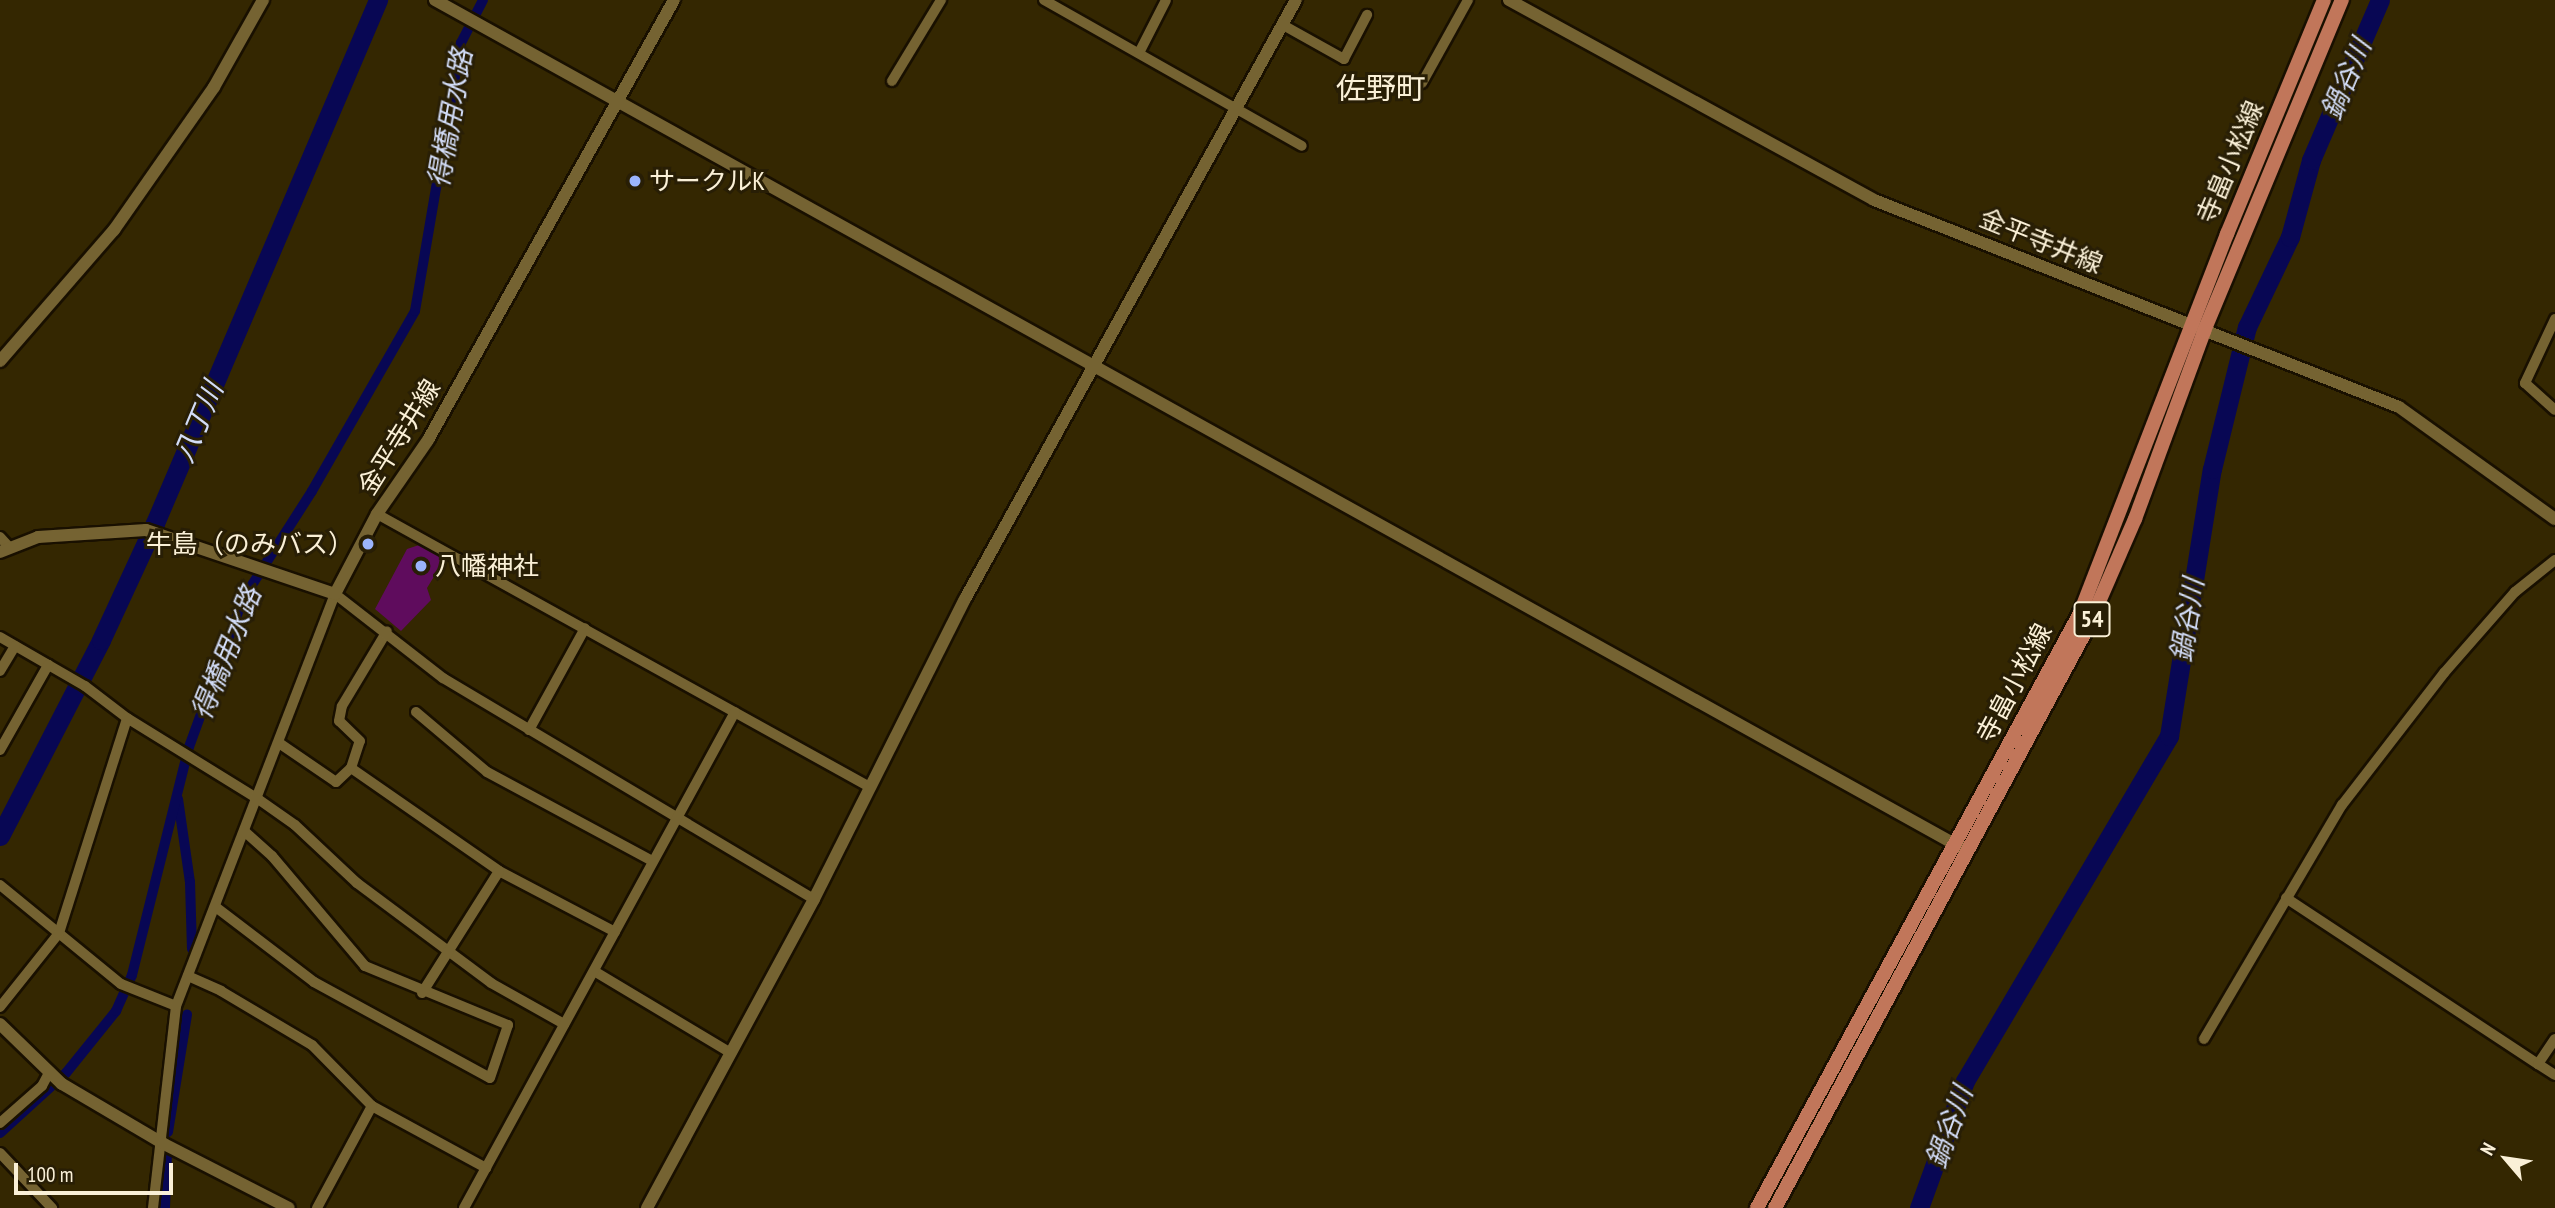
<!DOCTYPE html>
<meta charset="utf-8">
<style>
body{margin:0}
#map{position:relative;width:2555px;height:1208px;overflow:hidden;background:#342701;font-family:"PT Sans Narrow","Noto Sans JP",sans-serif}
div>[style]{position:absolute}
.green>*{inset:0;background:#5f0c5d}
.canal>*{height:10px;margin:-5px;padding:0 5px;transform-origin:5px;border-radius:5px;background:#080754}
.river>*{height:19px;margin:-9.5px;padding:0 9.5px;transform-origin:9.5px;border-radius:9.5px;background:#080754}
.roads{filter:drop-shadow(2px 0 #191000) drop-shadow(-2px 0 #191000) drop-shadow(0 2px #191000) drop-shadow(0 -2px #191000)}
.minor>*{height:10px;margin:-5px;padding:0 5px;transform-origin:5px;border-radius:5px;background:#756332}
.tertiary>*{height:12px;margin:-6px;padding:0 6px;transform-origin:6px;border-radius:6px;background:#756332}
.secondary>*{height:12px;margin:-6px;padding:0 6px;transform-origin:6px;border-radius:6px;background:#756332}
.primary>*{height:14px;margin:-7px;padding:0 7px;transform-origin:7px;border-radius:7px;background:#c1765a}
.dots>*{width:19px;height:19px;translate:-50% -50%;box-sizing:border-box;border:4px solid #281e05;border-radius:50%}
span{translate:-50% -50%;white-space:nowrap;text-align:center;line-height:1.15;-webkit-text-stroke:6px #281e05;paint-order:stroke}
.shield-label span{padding:2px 5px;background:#281e05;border:2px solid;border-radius:5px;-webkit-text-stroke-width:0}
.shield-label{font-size:24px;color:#faf0d7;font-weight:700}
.street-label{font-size:26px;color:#faf0d7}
.poi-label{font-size:26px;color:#faf0d7}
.left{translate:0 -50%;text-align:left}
.right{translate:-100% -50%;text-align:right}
.water-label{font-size:28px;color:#d2dcf7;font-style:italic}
.quarter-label{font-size:30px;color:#faf0d7}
.north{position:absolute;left:2471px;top:1124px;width:70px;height:70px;-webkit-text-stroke:5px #281e05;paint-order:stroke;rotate:299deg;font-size:19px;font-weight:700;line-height:28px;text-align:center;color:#faf0d7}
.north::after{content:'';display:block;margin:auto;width:24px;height:32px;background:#faf0d7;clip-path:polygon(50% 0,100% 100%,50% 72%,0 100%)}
.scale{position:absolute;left:14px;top:1163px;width:159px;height:32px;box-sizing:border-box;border:4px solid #faf0d7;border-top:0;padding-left:9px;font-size:21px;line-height:24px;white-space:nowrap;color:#faf0d7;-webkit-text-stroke:5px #281e05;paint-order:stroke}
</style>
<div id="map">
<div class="green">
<i style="clip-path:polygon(425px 543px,446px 557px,427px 588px,431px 600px,401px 631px,375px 609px,407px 549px)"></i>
</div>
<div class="canal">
<i style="left:178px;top:799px;width:84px;rotate:81.8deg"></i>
<i style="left:190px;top:882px;width:67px;rotate:88.3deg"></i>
<i style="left:168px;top:1132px;width:119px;rotate:-80.8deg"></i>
<i style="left:0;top:1133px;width:89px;rotate:-42.3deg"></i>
<i style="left:66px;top:1073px;width:80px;rotate:-51.1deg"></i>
<i style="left:116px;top:1011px;width:39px;rotate:-66deg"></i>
<i style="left:132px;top:975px;width:235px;rotate:-76deg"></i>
<i style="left:189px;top:747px;width:158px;rotate:-70deg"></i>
<i style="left:243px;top:599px;width:128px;rotate:-57.4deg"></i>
<i style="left:312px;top:491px;width:207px;rotate:-60.2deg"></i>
<i style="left:415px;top:311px;width:272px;rotate:-80.3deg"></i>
<i style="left:461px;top:43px;width:48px;rotate:-62.9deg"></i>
<i style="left:165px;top:1208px;width:55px;rotate:-87.9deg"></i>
</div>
<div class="river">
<i style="left:0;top:836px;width:220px;rotate:-62.7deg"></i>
<i style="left:101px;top:640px;width:129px;rotate:-65.2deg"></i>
<i style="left:155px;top:523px;width:569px;rotate:-66.91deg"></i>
<i style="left:1919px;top:1208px;width:135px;rotate:-70.1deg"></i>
<i style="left:1965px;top:1081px;width:401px;rotate:-59.4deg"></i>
<i style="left:2169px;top:736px;width:270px;rotate:-80.9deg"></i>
<i style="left:2212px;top:469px;width:146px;rotate:-76.2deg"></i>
<i style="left:2247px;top:327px;width:100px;rotate:-64.5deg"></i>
<i style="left:2290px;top:237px;width:80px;rotate:-74.7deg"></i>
<i style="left:2311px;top:160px;width:174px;rotate:-66.7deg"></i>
</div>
<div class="roads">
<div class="minor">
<i style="left:1044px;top:0;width:296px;rotate:29.5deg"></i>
<i style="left:1283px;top:25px;width:70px;rotate:29.1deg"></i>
<i style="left:1344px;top:59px;width:50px;rotate:-62.4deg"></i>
<i style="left:1139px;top:53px;width:59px;rotate:-63deg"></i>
<i style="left:892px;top:81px;width:95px;rotate:-58.8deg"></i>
<i style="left:1422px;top:83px;width:95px;rotate:-61deg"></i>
<i style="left:2555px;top:319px;width:71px;rotate:115.1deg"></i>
<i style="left:2525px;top:383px;width:40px;rotate:42deg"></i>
<i style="left:377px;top:514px;width:564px;rotate:28.98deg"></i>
<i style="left:0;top:537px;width:15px;rotate:48deg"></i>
<i style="left:0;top:637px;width:98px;rotate:30deg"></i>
<i style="left:85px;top:686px;width:53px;rotate:37.3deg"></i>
<i style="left:127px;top:718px;width:154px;rotate:31.7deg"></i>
<i style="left:258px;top:799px;width:45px;rotate:35.1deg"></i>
<i style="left:295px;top:825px;width:85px;rotate:43.1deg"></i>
<i style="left:357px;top:883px;width:167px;rotate:36.7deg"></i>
<i style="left:491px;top:983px;width:84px;rotate:29.3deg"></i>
<i style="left:0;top:671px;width:29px;rotate:-59deg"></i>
<i style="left:416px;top:712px;width:93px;rotate:40.2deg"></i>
<i style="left:487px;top:772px;width:187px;rotate:28.3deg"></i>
<i style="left:529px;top:730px;width:116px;rotate:-61.2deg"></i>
<i style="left:279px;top:743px;width:69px;rotate:34.4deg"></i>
<i style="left:336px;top:782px;width:21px;rotate:-43deg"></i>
<i style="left:351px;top:768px;width:180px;rotate:34.8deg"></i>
<i style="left:499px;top:871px;width:131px;rotate:27.7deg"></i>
<i style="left:0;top:750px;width:98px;rotate:-60.5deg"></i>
<i style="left:351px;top:768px;width:28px;rotate:-72deg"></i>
<i style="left:360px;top:741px;width:29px;rotate:-136deg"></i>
<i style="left:339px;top:721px;width:15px;rotate:-79deg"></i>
<i style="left:342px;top:706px;width:87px;rotate:-59deg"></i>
<i style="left:0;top:885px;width:156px;rotate:39.3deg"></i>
<i style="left:121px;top:984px;width:59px;rotate:21.8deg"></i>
<i style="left:2286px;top:898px;width:302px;rotate:33.4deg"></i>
<i style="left:2538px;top:1064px;width:30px;rotate:-56deg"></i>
<i style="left:217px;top:908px;width:122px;rotate:37.3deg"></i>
<i style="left:314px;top:982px;width:200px;rotate:28.6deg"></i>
<i style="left:490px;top:1078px;width:56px;rotate:-71.2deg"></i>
<i style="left:508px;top:1025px;width:155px;rotate:-157.6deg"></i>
<i style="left:365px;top:966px;width:144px;rotate:-130.2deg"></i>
<i style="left:272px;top:856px;width:36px;rotate:-138deg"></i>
<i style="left:594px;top:971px;width:160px;rotate:30.9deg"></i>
<i style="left:188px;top:976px;width:36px;rotate:24deg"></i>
<i style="left:221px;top:991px;width:106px;rotate:30.7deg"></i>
<i style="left:312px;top:1045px;width:86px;rotate:45.5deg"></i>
<i style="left:372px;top:1106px;width:130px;rotate:28.5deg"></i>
<i style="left:422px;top:993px;width:144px;rotate:-57.7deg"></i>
<i style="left:0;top:1007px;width:95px;rotate:-51.4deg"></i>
<i style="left:59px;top:933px;width:225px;rotate:-72.4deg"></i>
<i style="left:2204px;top:1039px;width:272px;rotate:-59.5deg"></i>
<i style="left:2342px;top:805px;width:167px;rotate:-52.3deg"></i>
<i style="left:2444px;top:673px;width:108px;rotate:-48.8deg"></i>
<i style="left:2515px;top:592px;width:51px;rotate:-38.7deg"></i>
<i style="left:2538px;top:1064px;width:20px;rotate:33deg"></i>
<i style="left:0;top:1123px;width:56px;rotate:-41.4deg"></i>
<i style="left:42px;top:1086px;width:15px;rotate:-62deg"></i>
<i style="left:0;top:1153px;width:76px;rotate:46.6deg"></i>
<i style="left:153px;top:1208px;width:203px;rotate:-83.5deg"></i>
<i style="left:176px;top:1006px;width:442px;rotate:-68.9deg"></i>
<i style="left:335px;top:594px;width:137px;rotate:37.9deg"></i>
<i style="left:443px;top:678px;width:432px;rotate:30.8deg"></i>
<i style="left:317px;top:1208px;width:116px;rotate:-61.7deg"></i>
<i style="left:464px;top:1208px;width:565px;rotate:-61.35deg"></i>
</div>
<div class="tertiary">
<i style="left:435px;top:0;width:1747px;rotate:29.05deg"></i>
<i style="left:0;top:361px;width:174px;rotate:-49deg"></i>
<i style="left:114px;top:230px;width:174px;rotate:-55deg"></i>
<i style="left:214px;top:87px;width:100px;rotate:-60.6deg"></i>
<i style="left:0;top:1024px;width:86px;rotate:44.1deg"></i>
<i style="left:62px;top:1084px;width:118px;rotate:30.5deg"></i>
<i style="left:164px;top:1144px;width:140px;rotate:27.1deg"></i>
<i style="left:647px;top:1208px;width:351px;rotate:-61.6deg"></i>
<i style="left:814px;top:899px;width:336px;rotate:-63.3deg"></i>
<i style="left:965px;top:599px;width:684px;rotate:-61.08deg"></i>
</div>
<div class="secondary">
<i style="left:1509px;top:0;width:416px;rotate:28.7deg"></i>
<i style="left:1874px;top:200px;width:564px;rotate:21.52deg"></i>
<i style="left:2399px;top:407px;width:192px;rotate:35.7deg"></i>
<i style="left:0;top:552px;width:41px;rotate:-21.5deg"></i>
<i style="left:38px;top:537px;width:108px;rotate:-3.7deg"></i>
<i style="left:146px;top:530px;width:200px;rotate:18.7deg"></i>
<i style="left:335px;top:594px;width:90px;rotate:-62.3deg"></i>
<i style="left:377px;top:514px;width:90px;rotate:-55.4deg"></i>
<i style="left:428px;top:440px;width:504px;rotate:-60.79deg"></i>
</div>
<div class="primary">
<i style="left:1757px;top:1208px;width:677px;rotate:-61.5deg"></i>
<i style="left:2080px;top:613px;width:407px;rotate:-68.8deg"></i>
<i style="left:2227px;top:234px;width:253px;rotate:-67.5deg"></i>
<i style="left:1775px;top:1208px;width:660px;rotate:-61.69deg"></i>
<i style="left:2088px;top:627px;width:118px;rotate:-66.5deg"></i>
<i style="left:2135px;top:519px;width:200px;rotate:-69.8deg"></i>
<i style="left:2204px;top:331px;width:359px;rotate:-67.4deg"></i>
</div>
</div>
<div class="dots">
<i style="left:635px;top:181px;background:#9bb4fd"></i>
<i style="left:368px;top:544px;background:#9bb4fd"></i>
<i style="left:421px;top:566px;background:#9bb4fd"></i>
</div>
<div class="shield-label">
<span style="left:2092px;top:619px">54</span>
</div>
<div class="street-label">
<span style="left:2230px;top:162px;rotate:-67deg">寺畠小松線</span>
<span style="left:2041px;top:241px;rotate:22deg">金平寺井線</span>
<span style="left:399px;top:437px;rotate:-58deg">金平寺井線</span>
<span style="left:2014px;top:683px;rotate:-62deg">寺畠小松線</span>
</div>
<div class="poi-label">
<span class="left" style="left:649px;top:181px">サークルK</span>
<span class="right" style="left:354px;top:544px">牛島（のみバス）</span>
<span class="left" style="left:435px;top:566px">八幡神社</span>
</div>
<div class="water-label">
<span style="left:2346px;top:79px;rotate:-67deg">鍋谷川</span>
<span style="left:450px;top:118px;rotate:-80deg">得橋用水路</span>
<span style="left:198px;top:422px;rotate:-67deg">八丁川</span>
<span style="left:2187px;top:620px;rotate:-81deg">鍋谷川</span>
<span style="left:226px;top:653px;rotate:-68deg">得橋用水路</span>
<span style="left:1949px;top:1127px;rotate:-70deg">鍋谷川</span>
</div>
<div class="quarter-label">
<span style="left:1381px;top:88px">佐野町</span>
</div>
<div class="north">N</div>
<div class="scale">100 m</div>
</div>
